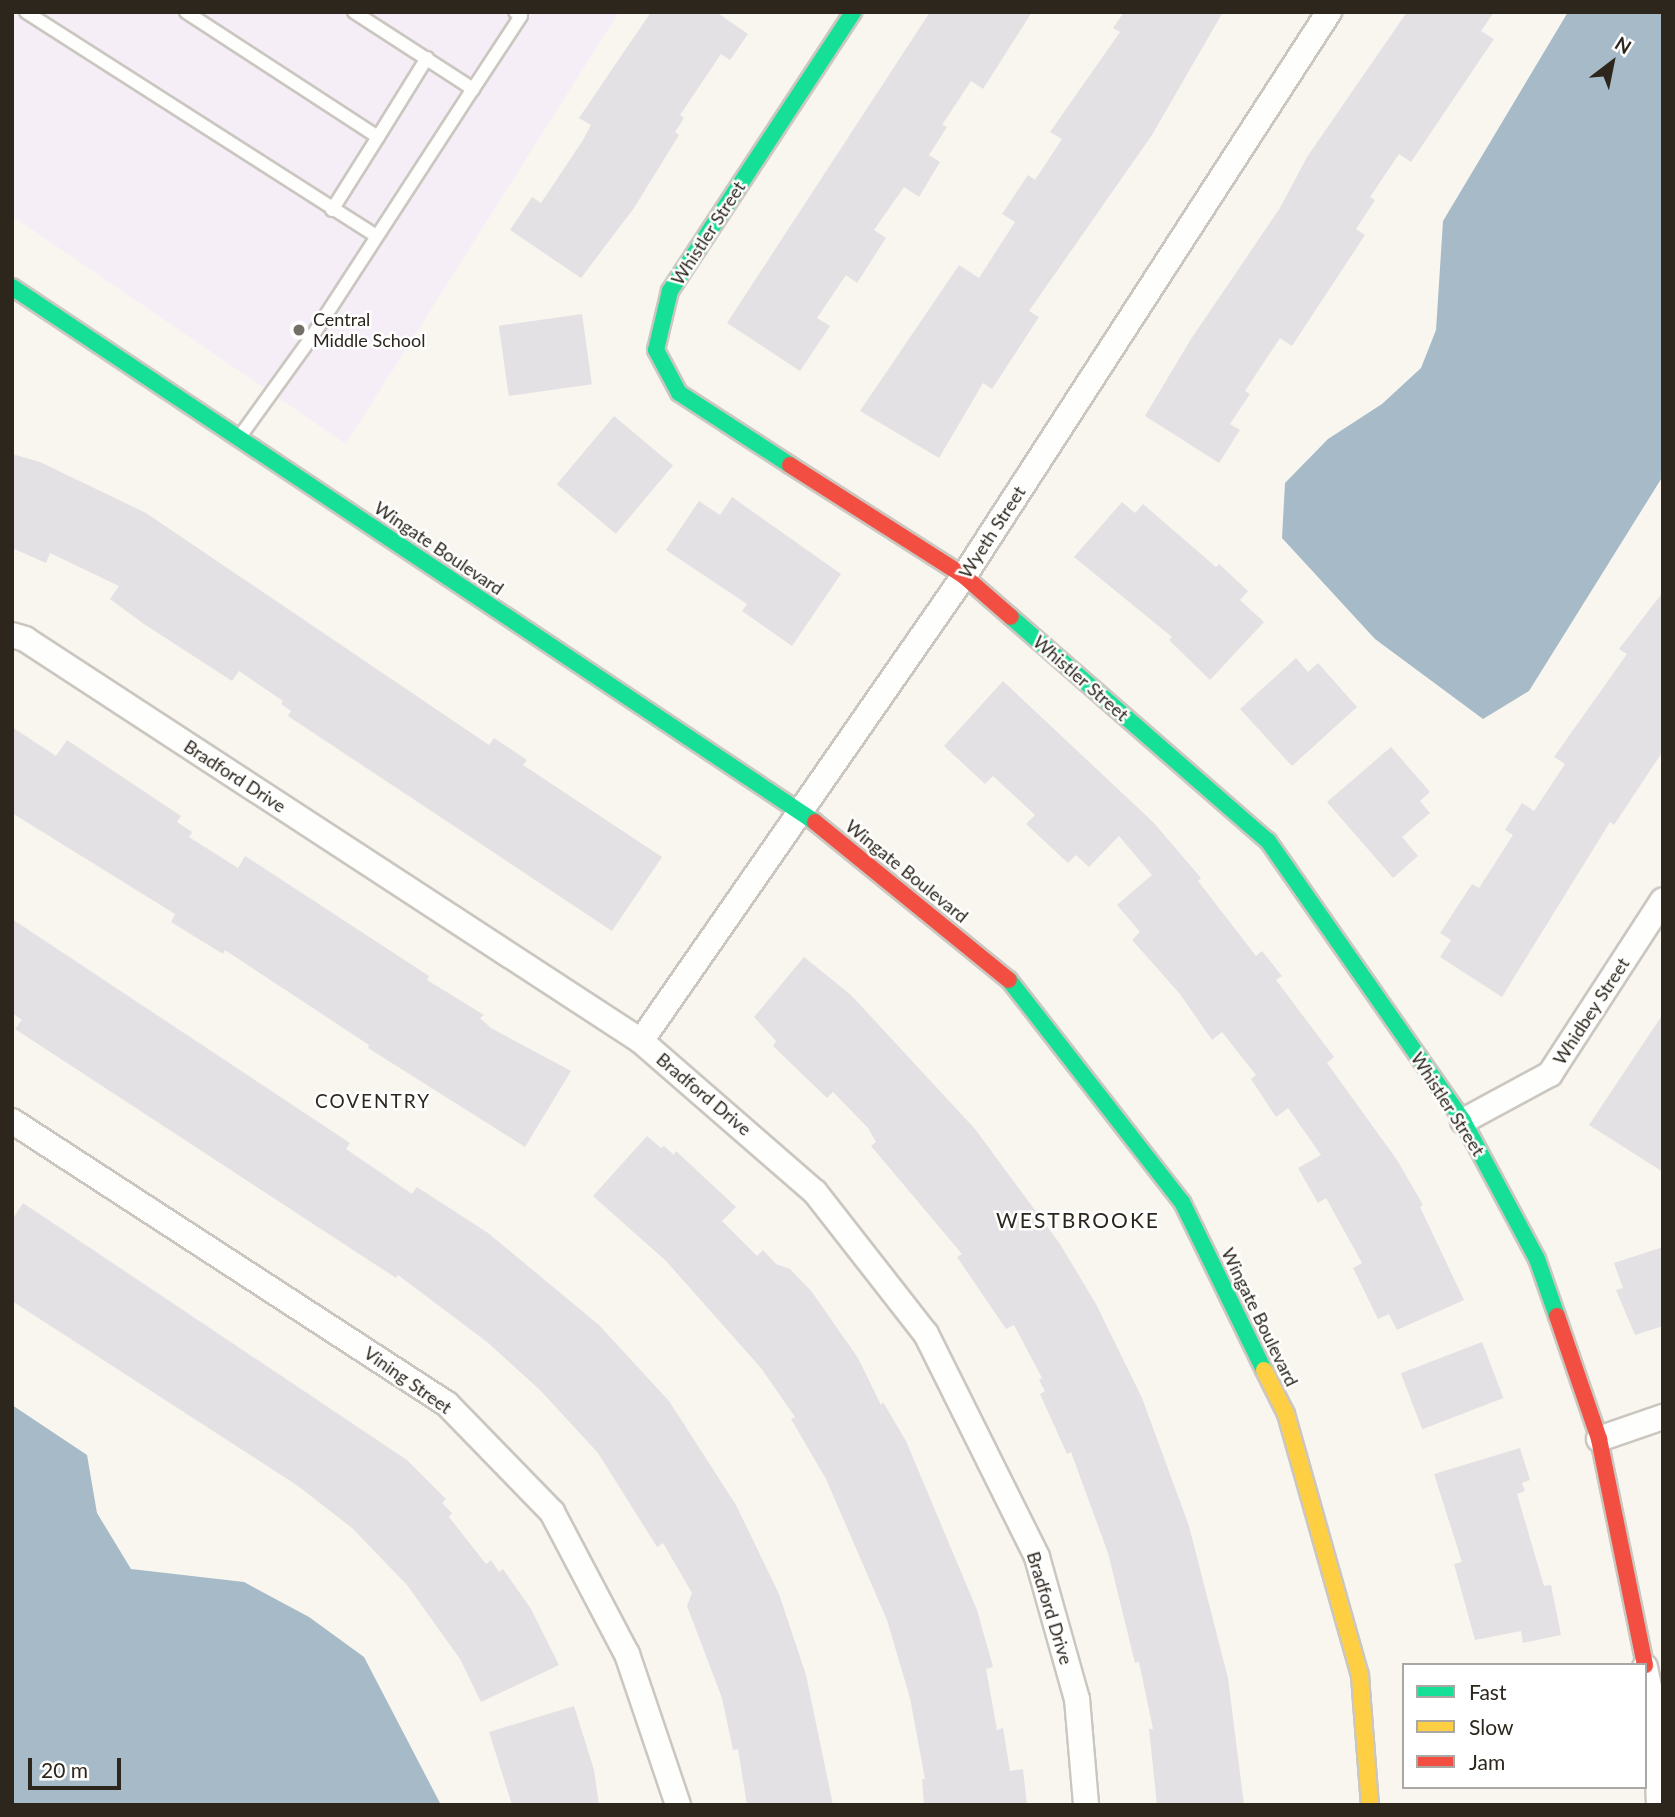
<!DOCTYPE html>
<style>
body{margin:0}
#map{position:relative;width:1675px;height:1817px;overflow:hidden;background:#f9f6f0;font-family:Lato,sans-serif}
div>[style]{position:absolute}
.education>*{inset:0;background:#f6eef7}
.water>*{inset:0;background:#a7bac8}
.building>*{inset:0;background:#e3e1e3;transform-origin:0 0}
.roads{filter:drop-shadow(2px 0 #cbc7c0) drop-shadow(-2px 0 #cbc7c0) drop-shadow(0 2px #cbc7c0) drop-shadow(0 -2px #cbc7c0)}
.lane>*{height:12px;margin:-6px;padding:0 6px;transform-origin:6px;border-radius:6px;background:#fefefd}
.street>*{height:24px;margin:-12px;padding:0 12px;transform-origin:12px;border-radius:12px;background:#fefefd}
.fast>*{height:16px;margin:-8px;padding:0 8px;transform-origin:8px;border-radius:8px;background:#16e098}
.slow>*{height:16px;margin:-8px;padding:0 8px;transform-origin:8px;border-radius:8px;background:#ffcf43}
.jam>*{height:16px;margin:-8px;padding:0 8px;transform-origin:8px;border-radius:8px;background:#f24e42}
.dots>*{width:19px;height:19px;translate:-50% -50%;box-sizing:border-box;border:4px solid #fff;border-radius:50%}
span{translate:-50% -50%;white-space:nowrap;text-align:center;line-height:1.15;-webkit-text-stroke:5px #fff;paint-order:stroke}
.street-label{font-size:18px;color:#2c261c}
.poi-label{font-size:18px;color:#2c261c}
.left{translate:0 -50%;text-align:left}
.neighbourhood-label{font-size:19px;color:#2c261c;letter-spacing:2px}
.quarter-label{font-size:21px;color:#2c261c;letter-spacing:2px}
.frame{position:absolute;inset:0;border:14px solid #2c261c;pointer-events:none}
.legend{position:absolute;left:1402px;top:1663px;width:245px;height:126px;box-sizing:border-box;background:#fff;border:2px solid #aba8a4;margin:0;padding:9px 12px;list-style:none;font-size:21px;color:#2c261c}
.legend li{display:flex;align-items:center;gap:14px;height:35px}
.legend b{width:35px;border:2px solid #aba8a4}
.north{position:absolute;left:1577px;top:28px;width:70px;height:70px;-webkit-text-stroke:5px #fff;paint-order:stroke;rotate:32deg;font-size:19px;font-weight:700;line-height:28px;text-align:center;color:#2c261c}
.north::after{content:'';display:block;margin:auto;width:24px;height:32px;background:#2c261c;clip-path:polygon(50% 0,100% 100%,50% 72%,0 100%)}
.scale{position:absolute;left:28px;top:1758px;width:93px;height:32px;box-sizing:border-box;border:4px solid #2c261c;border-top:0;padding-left:9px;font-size:21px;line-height:24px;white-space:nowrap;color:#2c261c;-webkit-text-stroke:5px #fff;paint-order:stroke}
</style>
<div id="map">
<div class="education">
<i style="clip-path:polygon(12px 12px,619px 12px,346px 444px,12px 216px)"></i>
</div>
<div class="water">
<i style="clip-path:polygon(1568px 12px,1663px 12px,1663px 476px,1529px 691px,1483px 719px,1375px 639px,1282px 538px,1285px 483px,1328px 439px,1382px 404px,1421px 368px,1436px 330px,1443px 221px)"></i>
<i style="clip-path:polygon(12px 1405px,87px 1455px,97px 1513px,131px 1569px,244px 1582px,309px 1617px,364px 1657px,441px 1805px,12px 1805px)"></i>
</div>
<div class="building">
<i style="clip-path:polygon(651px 12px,716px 12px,748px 34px,730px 60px,721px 54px,680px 115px,684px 118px,675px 132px,679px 135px,634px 208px,581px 278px,510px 230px,532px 197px,541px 203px,583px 140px,591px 125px,579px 118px)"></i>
<i style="clip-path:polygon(930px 12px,1032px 12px,983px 89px,971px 81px,942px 125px,947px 127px,929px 155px,940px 162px,919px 197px,904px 187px,874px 230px,886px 238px,857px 283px,846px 275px,817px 318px,830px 326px,800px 371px,727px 323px)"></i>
<i style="clip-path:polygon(1124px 12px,1223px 12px,1152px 135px,1029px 311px,1039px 317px,992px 389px,983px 383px,939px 458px,860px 411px,959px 265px,979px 278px,1015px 222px,1002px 214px,1028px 175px,1035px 180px,1062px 139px,1050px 132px,1120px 32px,1113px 28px)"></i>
<i style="clip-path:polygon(1407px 12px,1494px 12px,1481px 31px,1494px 39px,1411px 162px,1399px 154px,1370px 197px,1375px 200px,1356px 229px,1365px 235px,1292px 346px,1280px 338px,1245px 391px,1250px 394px,1230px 424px,1240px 430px,1219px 463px,1145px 416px,1191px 339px,1280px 208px,1307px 157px)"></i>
<i style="left:582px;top:314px;width:71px;height:84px;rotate:82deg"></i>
<i style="left:614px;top:416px;width:77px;height:89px;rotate:40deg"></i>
<i style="clip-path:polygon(12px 454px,40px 462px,146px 513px,489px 745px,494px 738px,527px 760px,523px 765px,662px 857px,612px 931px,288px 716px,291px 711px,281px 704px,283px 701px,239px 671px,232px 681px,144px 624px,110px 599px,119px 586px,50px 553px,46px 563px,12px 548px)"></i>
<i style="clip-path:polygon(732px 497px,841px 574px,792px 646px,742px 611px,747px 604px,666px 550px,699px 501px,720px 515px)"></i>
<i style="clip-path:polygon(1122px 502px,1135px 513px,1143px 504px,1216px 567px,1219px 564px,1248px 591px,1240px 600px,1264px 622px,1210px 680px,1169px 640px,1172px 637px,1074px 557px)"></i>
<i style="clip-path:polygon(1663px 592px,1663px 751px,1614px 825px,1610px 822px,1502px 997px,1440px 957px,1451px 940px,1440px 933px,1472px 884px,1479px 888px,1513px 835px,1505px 830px,1522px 803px,1534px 811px,1565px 764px,1554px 757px,1627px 654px,1619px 649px)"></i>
<i style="clip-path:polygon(1296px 658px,1308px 672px,1318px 663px,1357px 707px,1292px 766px,1240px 709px)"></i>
<i style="clip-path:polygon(1003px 681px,1153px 822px,1201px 878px,1198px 881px,1256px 956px,1262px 951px,1282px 976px,1276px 980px,1334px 1057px,1327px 1063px,1397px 1160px,1423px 1205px,1420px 1207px,1464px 1300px,1397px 1330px,1389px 1314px,1378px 1319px,1353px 1268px,1362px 1263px,1326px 1198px,1318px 1203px,1298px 1168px,1321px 1155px,1288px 1108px,1276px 1117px,1251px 1079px,1256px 1075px,1222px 1032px,1212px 1040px,1180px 994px,1132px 940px,1140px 932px,1117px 905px,1152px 875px,1119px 836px,1089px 867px,1076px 855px,1068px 863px,1026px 824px,1035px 815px,993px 776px,985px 784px,944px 746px)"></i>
<i style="clip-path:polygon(12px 727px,56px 756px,67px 740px,181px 816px,177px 822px,192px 832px,189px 837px,238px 868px,245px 856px,429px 976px,427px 980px,484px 1015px,480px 1018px,491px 1028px,571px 1071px,525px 1147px,368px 1048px,369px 1045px,225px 950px,223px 954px,171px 922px,175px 914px,12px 813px)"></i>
<i style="clip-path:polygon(1391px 747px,1430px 792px,1420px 801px,1430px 813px,1402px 837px,1418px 856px,1393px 878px,1327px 802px)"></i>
<i style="clip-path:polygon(12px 919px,350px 1143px,346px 1149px,412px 1194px,417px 1187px,488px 1233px,599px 1325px,669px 1401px,736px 1505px,779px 1594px,806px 1675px,833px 1805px,747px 1805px,738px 1749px,733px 1750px,722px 1698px,687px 1606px,692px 1593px,663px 1543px,657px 1547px,598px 1453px,540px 1390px,487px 1342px,398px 1275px,396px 1278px,15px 1029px,22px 1020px,12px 1013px)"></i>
<i style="clip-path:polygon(804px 957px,851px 995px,975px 1129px,1060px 1244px,1096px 1304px,1142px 1398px,1189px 1526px,1228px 1678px,1244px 1805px,1157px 1805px,1149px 1729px,1153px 1729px,1139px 1662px,1135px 1663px,1108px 1553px,1071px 1452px,1067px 1454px,1040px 1394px,1045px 1391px,1039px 1380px,1042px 1378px,1014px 1325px,1006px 1329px,957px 1257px,962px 1254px,871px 1146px,876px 1142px,868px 1128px,833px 1092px,827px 1098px,773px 1046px,776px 1041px,754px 1017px)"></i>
<i style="clip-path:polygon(1663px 1014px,1663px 1172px,1589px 1125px)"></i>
<i style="clip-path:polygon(647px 1136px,661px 1148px,664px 1146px,674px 1155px,676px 1151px,736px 1207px,722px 1221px,757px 1256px,763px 1250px,776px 1264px,790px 1269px,812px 1292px,858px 1358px,881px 1405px,883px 1402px,906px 1441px,977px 1610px,993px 1667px,986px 1669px,997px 1730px,1003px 1728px,1010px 1771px,1023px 1769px,1027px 1805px,924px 1805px,922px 1779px,925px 1779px,910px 1698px,887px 1620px,826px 1479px,791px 1419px,795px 1417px,761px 1368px,666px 1261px,593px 1196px)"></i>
<i style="clip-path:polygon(23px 1203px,407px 1460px,446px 1499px,442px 1503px,452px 1513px,449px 1517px,486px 1564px,491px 1560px,499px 1572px,503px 1569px,531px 1609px,559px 1665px,481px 1702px,460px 1659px,407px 1585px,352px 1528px,298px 1486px,12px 1301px,12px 1220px)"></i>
<i style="clip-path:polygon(1663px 1247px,1663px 1326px,1635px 1335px,1616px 1290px,1623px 1288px,1614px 1263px)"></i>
<i style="left:1482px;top:1342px;width:60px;height:87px;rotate:69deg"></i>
<i style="clip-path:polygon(1520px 1448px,1530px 1480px,1522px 1483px,1525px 1491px,1517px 1494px,1544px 1586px,1551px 1585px,1561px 1635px,1523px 1643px,1521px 1631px,1475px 1640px,1454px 1564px,1462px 1562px,1434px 1474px)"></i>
<i style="clip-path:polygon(574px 1706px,594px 1770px,599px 1805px,512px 1805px,489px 1732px)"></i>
</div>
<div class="roads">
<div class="lane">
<i style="left:26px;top:12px;width:416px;rotate:32.6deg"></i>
<i style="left:186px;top:12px;width:229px;rotate:33.1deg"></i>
<i style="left:378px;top:137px;width:93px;rotate:-58.2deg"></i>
<i style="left:354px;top:12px;width:142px;rotate:32.9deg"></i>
<i style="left:332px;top:210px;width:86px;rotate:-57.8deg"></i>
<i style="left:241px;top:435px;width:123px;rotate:-54.2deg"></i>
<i style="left:313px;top:335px;width:293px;rotate:-57deg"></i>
<i style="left:473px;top:89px;width:87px;rotate:-56.7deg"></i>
<i style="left:521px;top:16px;width:7px;rotate:-146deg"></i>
</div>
<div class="street">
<i style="left:12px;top:635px;width:14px;rotate:17deg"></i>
<i style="left:25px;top:639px;width:736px;rotate:33.13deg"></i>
<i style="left:641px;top:1041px;width:230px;rotate:41deg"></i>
<i style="left:815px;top:1192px;width:180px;rotate:52deg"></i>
<i style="left:926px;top:1334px;width:249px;rotate:63.5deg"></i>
<i style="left:1037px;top:1557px;width:148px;rotate:74.3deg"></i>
<i style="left:1077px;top:1699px;width:106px;rotate:85.1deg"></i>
<i style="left:641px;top:1041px;width:566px;rotate:-55.22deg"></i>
<i style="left:964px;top:576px;width:672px;rotate:-57.09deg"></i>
<i style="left:12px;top:1121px;width:519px;rotate:33.05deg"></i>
<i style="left:447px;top:1404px;width:151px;rotate:45.8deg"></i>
<i style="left:552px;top:1512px;width:161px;rotate:62.2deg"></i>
<i style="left:627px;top:1654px;width:159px;rotate:71.3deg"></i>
<i style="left:1463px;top:1121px;width:99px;rotate:-28.4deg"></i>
<i style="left:1550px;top:1074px;width:207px;rotate:-57deg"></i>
<i style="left:1599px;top:1439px;width:68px;rotate:-19deg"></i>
<i style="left:1645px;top:1667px;width:50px;rotate:78.5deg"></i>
<i style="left:1655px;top:1716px;width:89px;rotate:87.4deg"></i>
</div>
<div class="fast">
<i style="left:12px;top:287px;width:965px;rotate:33.67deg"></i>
<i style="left:790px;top:465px;width:132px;rotate:-147deg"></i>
<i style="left:679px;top:393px;width:49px;rotate:-118.1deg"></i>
<i style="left:656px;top:350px;width:61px;rotate:-76.7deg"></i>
<i style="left:670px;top:291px;width:334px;rotate:-56.7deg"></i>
<i style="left:1011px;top:617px;width:341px;rotate:41.1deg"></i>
<i style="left:1268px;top:841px;width:341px;rotate:55.1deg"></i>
<i style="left:1463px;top:1121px;width:157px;rotate:61.8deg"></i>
<i style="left:1537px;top:1259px;width:60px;rotate:70.7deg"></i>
<i style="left:1009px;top:980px;width:281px;rotate:52.1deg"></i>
<i style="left:1182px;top:1202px;width:187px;rotate:64deg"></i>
</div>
<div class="slow">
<i style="left:1264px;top:1370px;width:49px;rotate:63.4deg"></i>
<i style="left:1286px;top:1414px;width:272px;rotate:74.2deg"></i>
<i style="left:1360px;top:1676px;width:129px;rotate:85.6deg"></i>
</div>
<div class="jam">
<i style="left:790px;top:465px;width:206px;rotate:32.5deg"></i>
<i style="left:964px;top:576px;width:62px;rotate:41.1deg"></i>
<i style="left:815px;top:822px;width:250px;rotate:39.2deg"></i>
<i style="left:1557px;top:1316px;width:130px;rotate:71.1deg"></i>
<i style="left:1599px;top:1439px;width:231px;rotate:78.5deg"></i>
</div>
</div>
<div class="dots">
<i style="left:299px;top:330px;background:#746f66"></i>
</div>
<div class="street-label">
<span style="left:708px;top:233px;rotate:-57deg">Whistler Street</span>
<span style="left:992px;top:532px;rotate:-57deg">Wyeth Street</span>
<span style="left:439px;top:548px;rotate:34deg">Wingate Boulevard</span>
<span style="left:1081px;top:678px;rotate:41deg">Whistler Street</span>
<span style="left:235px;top:776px;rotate:33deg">Bradford Drive</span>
<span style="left:907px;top:871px;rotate:39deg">Wingate Boulevard</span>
<span style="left:1591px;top:1011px;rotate:-57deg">Whidbey Street</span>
<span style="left:704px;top:1094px;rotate:40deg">Bradford Drive</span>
<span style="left:1448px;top:1104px;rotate:57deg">Whistler Street</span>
<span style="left:1260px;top:1317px;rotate:64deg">Wingate Boulevard</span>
<span style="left:408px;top:1380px;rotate:35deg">Vining Street</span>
<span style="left:1050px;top:1608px;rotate:73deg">Bradford Drive</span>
</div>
<div class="poi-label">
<span class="left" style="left:313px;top:330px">Central<br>Middle School</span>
</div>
<div class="neighbourhood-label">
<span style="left:373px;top:1101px">COVENTRY</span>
</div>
<div class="quarter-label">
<span style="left:1078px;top:1220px">WESTBROOKE</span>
</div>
<div class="frame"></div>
<ul class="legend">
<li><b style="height:9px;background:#16e098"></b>Fast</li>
<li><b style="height:9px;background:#ffcf43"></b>Slow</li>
<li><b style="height:9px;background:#f24e42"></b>Jam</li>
</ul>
<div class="north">N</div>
<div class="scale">20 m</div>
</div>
